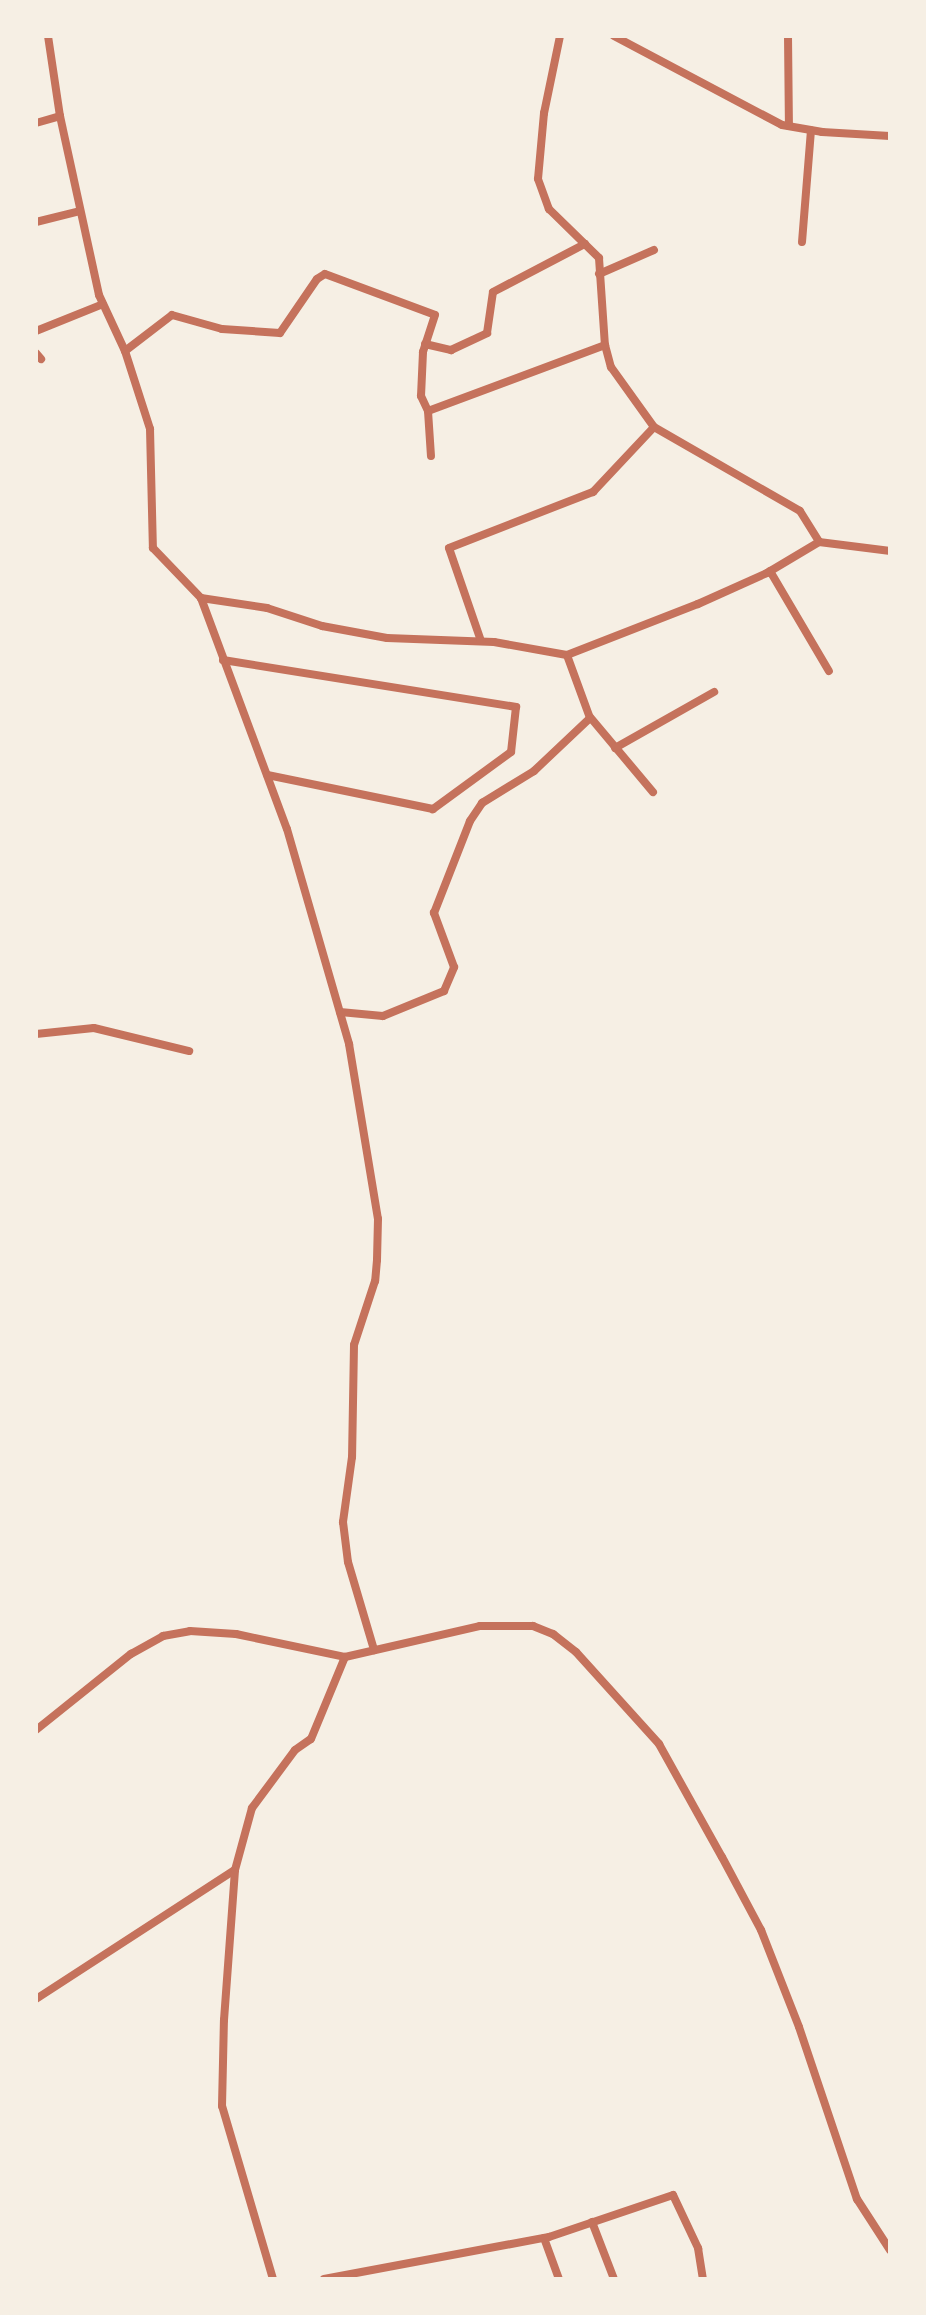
<!DOCTYPE html>
<style>
body{margin:0}
#map{position:relative;width:926px;height:2315px;overflow:hidden;background:#f6efe4;font-family:Karla,sans-serif}
div>[style]{position:absolute}
.minor>*{height:8px;margin:-4px;padding:0 4px;transform-origin:4px;border-radius:4px;background:#c5725c}
span{translate:-50% -50%;white-space:nowrap;text-align:center;line-height:1.15;-webkit-text-stroke:8px #f6efe4;paint-order:stroke}
.frame{position:absolute;inset:0;border:38px solid #f6efe4;pointer-events:none}
</style>
<div id="map">
<div class="minor">
<i style="left:48px;top:36px;width:81px;rotate:81.5deg"></i>
<i style="left:60px;top:116px;width:183px;rotate:77.7deg"></i>
<i style="left:99px;top:295px;width:62px;rotate:65.1deg"></i>
<i style="left:125px;top:351px;width:82px;rotate:72.2deg"></i>
<i style="left:150px;top:429px;width:119px;rotate:88.6deg"></i>
<i style="left:153px;top:548px;width:69px;rotate:46.2deg"></i>
<i style="left:201px;top:598px;width:246px;rotate:69.6deg"></i>
<i style="left:287px;top:829px;width:224px;rotate:73.9deg"></i>
<i style="left:349px;top:1044px;width:177px;rotate:80.6deg"></i>
<i style="left:378px;top:1219px;width:41px;rotate:91.4deg"></i>
<i style="left:377px;top:1260px;width:21px;rotate:95deg"></i>
<i style="left:375px;top:1281px;width:67px;rotate:108.2deg"></i>
<i style="left:354px;top:1345px;width:112px;rotate:91deg"></i>
<i style="left:352px;top:1457px;width:66px;rotate:97.9deg"></i>
<i style="left:343px;top:1522px;width:40px;rotate:82.9deg"></i>
<i style="left:348px;top:1562px;width:92px;rotate:73.5deg"></i>
<i style="left:560px;top:36px;width:79px;rotate:101.7deg"></i>
<i style="left:544px;top:113px;width:66px;rotate:95.2deg"></i>
<i style="left:538px;top:179px;width:32px;rotate:70deg"></i>
<i style="left:549px;top:209px;width:70px;rotate:44.4deg"></i>
<i style="left:599px;top:258px;width:87px;rotate:86.1deg"></i>
<i style="left:605px;top:345px;width:23px;rotate:75deg"></i>
<i style="left:611px;top:367px;width:74px;rotate:54.4deg"></i>
<i style="left:654px;top:427px;width:168px;rotate:29.9deg"></i>
<i style="left:800px;top:511px;width:36px;rotate:58deg"></i>
<i style="left:614px;top:36px;width:190px;rotate:27.9deg"></i>
<i style="left:782px;top:125px;width:41px;rotate:9.9deg"></i>
<i style="left:822px;top:132px;width:68px;rotate:3.4deg"></i>
<i style="left:788px;top:36px;width:90px;rotate:89.4deg"></i>
<i style="left:36px;top:123px;width:25px;rotate:-16deg"></i>
<i style="left:36px;top:222px;width:45px;rotate:-14deg"></i>
<i style="left:802px;top:242px;width:112px;rotate:-85.4deg"></i>
<i style="left:599px;top:274px;width:60px;rotate:-23.6deg"></i>
<i style="left:36px;top:331px;width:72px;rotate:-21.9deg"></i>
<i style="left:425px;top:344px;width:27px;rotate:13deg"></i>
<i style="left:451px;top:350px;width:40px;rotate:-25deg"></i>
<i style="left:487px;top:333px;width:41px;rotate:-81.7deg"></i>
<i style="left:493px;top:292px;width:104px;rotate:-27.6deg"></i>
<i style="left:125px;top:351px;width:59px;rotate:-37.5deg"></i>
<i style="left:172px;top:315px;width:52px;rotate:15.6deg"></i>
<i style="left:222px;top:329px;width:58px;rotate:3.9deg"></i>
<i style="left:280px;top:333px;width:65px;rotate:-55.6deg"></i>
<i style="left:317px;top:279px;width:9px;rotate:-32deg"></i>
<i style="left:325px;top:274px;width:117px;rotate:20.4deg"></i>
<i style="left:435px;top:315px;width:39px;rotate:108deg"></i>
<i style="left:423px;top:352px;width:44px;rotate:92.6deg"></i>
<i style="left:421px;top:396px;width:17px;rotate:65deg"></i>
<i style="left:428px;top:411px;width:189px;rotate:-20.4deg"></i>
<i style="left:36px;top:353px;width:8px;rotate:50deg"></i>
<i style="left:428px;top:411px;width:45px;rotate:86.2deg"></i>
<i style="left:770px;top:571px;width:116px;rotate:59.5deg"></i>
<i style="left:201px;top:598px;width:67px;rotate:8.6deg"></i>
<i style="left:267px;top:608px;width:58px;rotate:18.1deg"></i>
<i style="left:322px;top:626px;width:66px;rotate:10.5deg"></i>
<i style="left:387px;top:638px;width:107px;rotate:2.1deg"></i>
<i style="left:494px;top:642px;width:74px;rotate:10.1deg"></i>
<i style="left:481px;top:641px;width:98px;rotate:-109deg"></i>
<i style="left:449px;top:548px;width:155px;rotate:-21.3deg"></i>
<i style="left:593px;top:492px;width:89px;rotate:-46.8deg"></i>
<i style="left:223px;top:660px;width:297px;rotate:9.1deg"></i>
<i style="left:516px;top:707px;width:45px;rotate:96.3deg"></i>
<i style="left:511px;top:752px;width:97px;rotate:143.8deg"></i>
<i style="left:433px;top:809px;width:169px;rotate:-168.4deg"></i>
<i style="left:590px;top:717px;width:98px;rotate:50deg"></i>
<i style="left:615px;top:748px;width:114px;rotate:-29.5deg"></i>
<i style="left:340px;top:1012px;width:43px;rotate:5.3deg"></i>
<i style="left:383px;top:1016px;width:66px;rotate:-22.3deg"></i>
<i style="left:444px;top:991px;width:26px;rotate:-67deg"></i>
<i style="left:454px;top:967px;width:58px;rotate:-110.3deg"></i>
<i style="left:434px;top:913px;width:99px;rotate:-68.6deg"></i>
<i style="left:470px;top:821px;width:22px;rotate:-56deg"></i>
<i style="left:482px;top:803px;width:61px;rotate:-31.6deg"></i>
<i style="left:534px;top:771px;width:77px;rotate:-43.4deg"></i>
<i style="left:590px;top:718px;width:67px;rotate:-110.1deg"></i>
<i style="left:567px;top:655px;width:141px;rotate:-21.3deg"></i>
<i style="left:698px;top:604px;width:76px;rotate:-24.2deg"></i>
<i style="left:767px;top:573px;width:61px;rotate:-30.8deg"></i>
<i style="left:819px;top:542px;width:72px;rotate:7.2deg"></i>
<i style="left:36px;top:1034px;width:58px;rotate:-5.9deg"></i>
<i style="left:94px;top:1028px;width:98px;rotate:13.6deg"></i>
<i style="left:36px;top:1730px;width:122px;rotate:-38.7deg"></i>
<i style="left:131px;top:1654px;width:37px;rotate:-29deg"></i>
<i style="left:163px;top:1636px;width:27px;rotate:-10deg"></i>
<i style="left:190px;top:1631px;width:46px;rotate:3.7deg"></i>
<i style="left:236px;top:1634px;width:111px;rotate:11.9deg"></i>
<i style="left:345px;top:1657px;width:139px;rotate:-12.9deg"></i>
<i style="left:480px;top:1626px;width:53px"></i>
<i style="left:533px;top:1626px;width:22px;rotate:22deg"></i>
<i style="left:553px;top:1634px;width:29px;rotate:38deg"></i>
<i style="left:576px;top:1652px;width:124px;rotate:47.9deg"></i>
<i style="left:659px;top:1744px;width:129px;rotate:60.9deg"></i>
<i style="left:722px;top:1857px;width:83px;rotate:61.9deg"></i>
<i style="left:761px;top:1930px;width:104px;rotate:68.6deg"></i>
<i style="left:799px;top:2027px;width:182px;rotate:71.4deg"></i>
<i style="left:857px;top:2199px;width:61px;rotate:57.1deg"></i>
<i style="left:36px;top:1999px;width:237px;rotate:-33deg"></i>
<i style="left:592px;top:2222px;width:61px;rotate:68.9deg"></i>
<i style="left:544px;top:2238px;width:44px;rotate:69.9deg"></i>
<i style="left:273px;top:2279px;width:180px;rotate:-106.4deg"></i>
<i style="left:222px;top:2106px;width:86px;rotate:-88.7deg"></i>
<i style="left:224px;top:2020px;width:150px;rotate:-85.8deg"></i>
<i style="left:235px;top:1870px;width:64px;rotate:-74.7deg"></i>
<i style="left:252px;top:1808px;width:72px;rotate:-53.4deg"></i>
<i style="left:295px;top:1750px;width:19px;rotate:-35deg"></i>
<i style="left:311px;top:1739px;width:89px;rotate:-67.5deg"></i>
<i style="left:324px;top:2279px;width:229px;rotate:-10.6deg"></i>
<i style="left:549px;top:2237px;width:131px;rotate:-18.7deg"></i>
<i style="left:673px;top:2195px;width:59px;rotate:64.7deg"></i>
<i style="left:698px;top:2248px;width:31px;rotate:81deg"></i>
</div>
<div class="frame"></div>
</div>
